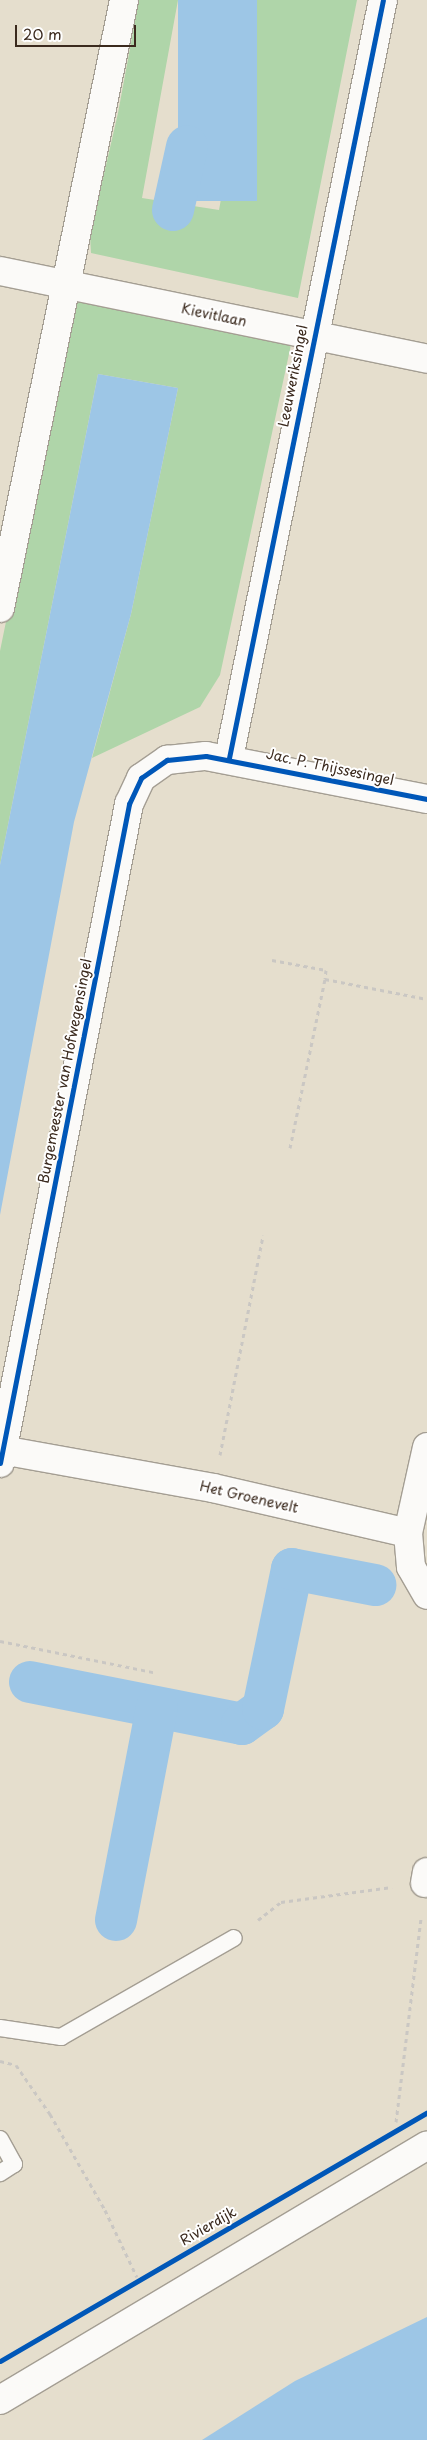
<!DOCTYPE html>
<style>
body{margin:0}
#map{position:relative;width:427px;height:2440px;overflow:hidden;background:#e5decd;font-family:"Playpen Sans",sans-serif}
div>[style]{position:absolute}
.green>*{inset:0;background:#afd5a9}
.water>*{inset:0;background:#9dc6e6;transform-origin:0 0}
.canal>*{height:42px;margin:-21px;padding:0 21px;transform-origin:21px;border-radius:21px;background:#9dc6e6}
.path>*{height:3px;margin-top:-1.5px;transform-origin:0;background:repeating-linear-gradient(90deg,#cac7c3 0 4px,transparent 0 8px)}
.roads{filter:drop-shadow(1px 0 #a49e93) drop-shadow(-1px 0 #a49e93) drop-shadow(0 1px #a49e93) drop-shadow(0 -1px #a49e93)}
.lane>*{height:16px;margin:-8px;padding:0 8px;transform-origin:8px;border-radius:8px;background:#fbfaf8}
.street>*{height:28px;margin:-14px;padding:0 14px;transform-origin:14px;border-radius:14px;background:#fbfaf8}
.secondary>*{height:28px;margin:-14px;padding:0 14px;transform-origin:14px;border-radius:14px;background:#fbfaf8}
.cycleway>*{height:5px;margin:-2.5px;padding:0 2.5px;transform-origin:2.5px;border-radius:2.5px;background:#0057b8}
span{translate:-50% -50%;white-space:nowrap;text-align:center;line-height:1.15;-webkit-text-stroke:4px #fff;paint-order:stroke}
.street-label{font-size:14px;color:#3b2a1e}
.scale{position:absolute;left:15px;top:25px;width:121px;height:22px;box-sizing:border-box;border:2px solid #3b2a1e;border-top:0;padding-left:6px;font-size:15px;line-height:18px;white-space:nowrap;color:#3b2a1e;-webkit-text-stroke:4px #fff;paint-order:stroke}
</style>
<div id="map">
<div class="green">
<i style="clip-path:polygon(139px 0,178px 0,142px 198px,219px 210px,257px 0,357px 0,298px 298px,91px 253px,90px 235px,118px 113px)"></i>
<i style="clip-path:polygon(72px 298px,292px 340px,220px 675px,200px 707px,92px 758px,131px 614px,178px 388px,98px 374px,0 865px,0 651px)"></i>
</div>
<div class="water">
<i style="left:178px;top:0;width:79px;height:201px"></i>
<i style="clip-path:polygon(98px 374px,178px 388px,131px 614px,74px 822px,0 1215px,0 865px)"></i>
<i style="clip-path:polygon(427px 2317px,427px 2440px,202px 2440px,295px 2381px)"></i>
</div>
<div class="canal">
<i style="left:173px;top:210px;width:65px;rotate:-77.5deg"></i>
<i style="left:30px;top:1682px;width:216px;rotate:11.2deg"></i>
<i style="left:242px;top:1724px;width:26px;rotate:-36deg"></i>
<i style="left:263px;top:1709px;width:143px;rotate:-78.3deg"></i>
<i style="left:292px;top:1569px;width:85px;rotate:10.9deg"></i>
<i style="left:116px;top:1920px;width:216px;rotate:-79.1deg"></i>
</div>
<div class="path">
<i style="left:272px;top:960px;width:55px;rotate:10.5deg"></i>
<i style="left:326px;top:970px;width:9px;rotate:96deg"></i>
<i style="left:325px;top:979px;width:104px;rotate:11.1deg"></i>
<i style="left:290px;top:1148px;width:173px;rotate:-78.3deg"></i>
<i style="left:220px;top:1455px;width:224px;rotate:-78.9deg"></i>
<i style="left:0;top:1641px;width:160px;rotate:11.5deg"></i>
<i style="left:258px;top:1920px;width:29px;rotate:-38deg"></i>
<i style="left:281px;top:1902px;width:112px;rotate:-7.7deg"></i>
<i style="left:0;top:2061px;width:16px;rotate:14deg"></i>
<i style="left:16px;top:2065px;width:60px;rotate:55.2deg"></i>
<i style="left:50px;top:2114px;width:111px;rotate:60.2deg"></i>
<i style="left:105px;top:2210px;width:74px;rotate:64.5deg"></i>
<i style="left:396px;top:2122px;width:206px;rotate:-83deg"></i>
</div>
<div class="roads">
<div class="lane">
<i style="left:0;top:2028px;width:62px;rotate:8.4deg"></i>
<i style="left:61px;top:2037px;width:199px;rotate:-29.8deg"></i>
<i style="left:0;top:2139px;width:29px;rotate:61deg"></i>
<i style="left:14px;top:2164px;width:17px;rotate:147deg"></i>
</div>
<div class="street">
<i style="left:0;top:271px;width:436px;rotate:11.6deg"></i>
<i style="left:0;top:608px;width:621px;rotate:-78.47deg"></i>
<i style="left:229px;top:758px;width:773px;rotate:-78.52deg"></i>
<i style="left:2px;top:1450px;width:214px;rotate:10.2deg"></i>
<i style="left:213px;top:1488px;width:200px;rotate:13deg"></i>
<i style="left:408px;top:1533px;width:88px;rotate:-77.5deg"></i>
<i style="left:0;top:1463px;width:672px;rotate:-78.92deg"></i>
<i style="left:129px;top:804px;width:29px;rotate:-65deg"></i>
<i style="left:141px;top:778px;width:32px;rotate:-35deg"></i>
<i style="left:167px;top:760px;width:39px;rotate:-6deg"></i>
<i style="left:206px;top:756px;width:225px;rotate:11deg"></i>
<i style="left:408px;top:1533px;width:34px;rotate:85deg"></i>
<i style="left:411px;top:1567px;width:32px;rotate:60deg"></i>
<i style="left:425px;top:1883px;width:11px;rotate:-80deg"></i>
</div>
<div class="secondary">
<i style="left:0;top:2400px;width:497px;rotate:-30.8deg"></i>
</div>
</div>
<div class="cycleway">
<i style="left:229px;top:758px;width:773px;rotate:-78.52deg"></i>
<i style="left:0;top:1463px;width:672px;rotate:-78.92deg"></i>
<i style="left:129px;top:804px;width:29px;rotate:-65deg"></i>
<i style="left:141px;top:778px;width:32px;rotate:-35deg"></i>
<i style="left:167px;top:760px;width:39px;rotate:-6deg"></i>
<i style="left:206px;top:756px;width:225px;rotate:11deg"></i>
<i style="left:0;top:2361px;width:494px;rotate:-30.2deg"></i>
</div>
<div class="street-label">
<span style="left:214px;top:315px;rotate:12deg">Kievitlaan</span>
<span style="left:293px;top:376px;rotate:-79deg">Leeuweriksingel</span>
<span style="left:330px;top:767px;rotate:12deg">Jac. P. Thijssesingel</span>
<span style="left:65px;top:1071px;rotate:-79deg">Burgemeester van Hofwegensingel</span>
<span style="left:249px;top:1497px;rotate:13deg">Het Groenevelt</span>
<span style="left:208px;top:2226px;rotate:-30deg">Rivierdijk</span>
</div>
<div class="scale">20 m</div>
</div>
